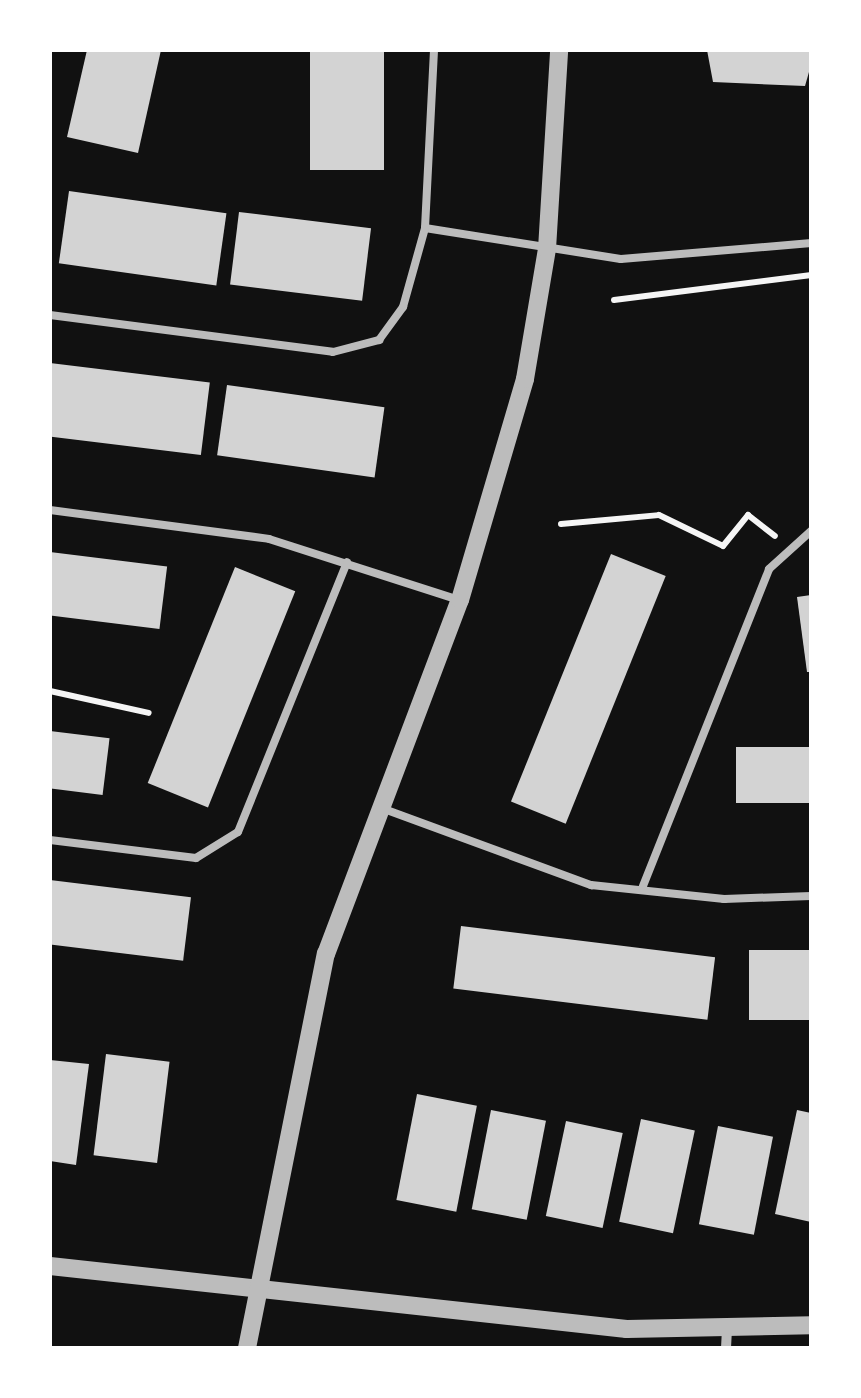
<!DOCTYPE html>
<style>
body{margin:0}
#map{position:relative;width:861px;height:1398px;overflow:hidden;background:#111;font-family:Bitter,serif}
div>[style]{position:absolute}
.building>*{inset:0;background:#d3d3d3;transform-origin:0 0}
.path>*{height:6px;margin:-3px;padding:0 3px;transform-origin:3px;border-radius:3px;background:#f5f5f5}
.service>*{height:8px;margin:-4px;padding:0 4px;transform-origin:4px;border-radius:4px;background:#bcbcbc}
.minor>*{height:10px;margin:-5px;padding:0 5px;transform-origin:5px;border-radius:5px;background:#bcbcbc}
.tertiary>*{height:18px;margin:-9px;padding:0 9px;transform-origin:9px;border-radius:9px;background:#bcbcbc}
span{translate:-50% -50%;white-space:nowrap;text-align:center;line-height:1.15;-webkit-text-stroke:10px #fff;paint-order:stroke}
.frame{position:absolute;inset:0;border:52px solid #fff;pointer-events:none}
</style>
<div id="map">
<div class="building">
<i style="clip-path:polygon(87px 50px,161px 50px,138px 153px,67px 137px)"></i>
<i style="left:310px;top:50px;width:74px;height:120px"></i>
<i style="clip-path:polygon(707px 50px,811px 50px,811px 65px,805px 86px,713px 82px)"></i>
<i style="left:69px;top:191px;width:159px;height:73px;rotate:8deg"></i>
<i style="left:239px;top:212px;width:133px;height:73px;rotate:7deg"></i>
<i style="left:50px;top:363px;width:161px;height:73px;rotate:7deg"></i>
<i style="left:227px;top:385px;width:159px;height:71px;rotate:8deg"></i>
<i style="left:50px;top:552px;width:118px;height:63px;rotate:7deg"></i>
<i style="left:611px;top:554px;width:59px;height:267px;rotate:22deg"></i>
<i style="left:235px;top:567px;width:65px;height:233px;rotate:22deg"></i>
<i style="clip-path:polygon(811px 595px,811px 672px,807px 672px,797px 597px)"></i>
<i style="left:50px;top:731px;width:60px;height:57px;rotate:7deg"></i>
<i style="left:811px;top:747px;width:56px;height:75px;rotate:90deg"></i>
<i style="left:50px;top:880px;width:142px;height:64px;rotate:7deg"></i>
<i style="left:461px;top:926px;width:256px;height:63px;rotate:7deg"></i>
<i style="left:811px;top:950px;width:70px;height:62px;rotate:90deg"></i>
<i style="left:106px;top:1054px;width:64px;height:102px;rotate:7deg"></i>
<i style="clip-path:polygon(50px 1060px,89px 1064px,76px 1165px,50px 1161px)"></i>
<i style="left:417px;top:1094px;width:61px;height:108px;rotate:11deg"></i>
<i style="left:491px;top:1110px;width:56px;height:101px;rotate:11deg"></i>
<i style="clip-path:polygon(797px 1110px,811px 1113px,811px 1222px,775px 1214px)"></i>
<i style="left:641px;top:1119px;width:55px;height:105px;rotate:12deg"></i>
<i style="left:566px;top:1121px;width:58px;height:97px;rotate:12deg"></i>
<i style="left:718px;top:1126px;width:56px;height:100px;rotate:11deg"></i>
</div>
<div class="path">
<i style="left:614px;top:300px;width:199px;rotate:-7.2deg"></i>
<i style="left:561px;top:524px;width:98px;rotate:-5.2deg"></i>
<i style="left:659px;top:515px;width:71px;rotate:25.8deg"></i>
<i style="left:723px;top:546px;width:40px;rotate:-51deg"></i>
<i style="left:748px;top:515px;width:34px;rotate:38deg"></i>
<i style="left:50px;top:691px;width:101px;rotate:12.5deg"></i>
</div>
<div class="service">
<i style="left:425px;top:228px;width:198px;rotate:9deg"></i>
<i style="left:621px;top:259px;width:191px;rotate:-4.8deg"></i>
<i style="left:50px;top:315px;width:285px;rotate:7.4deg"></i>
<i style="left:333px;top:352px;width:48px;rotate:-14.6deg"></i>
<i style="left:379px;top:340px;width:41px;rotate:-54deg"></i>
<i style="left:403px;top:307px;width:82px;rotate:-74.4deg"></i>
<i style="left:425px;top:228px;width:178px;rotate:-87.1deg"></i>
<i style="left:50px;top:510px;width:221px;rotate:7.5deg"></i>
<i style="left:269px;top:539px;width:200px;rotate:17.8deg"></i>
<i style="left:384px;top:809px;width:221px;rotate:20.2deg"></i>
<i style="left:591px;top:885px;width:134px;rotate:6deg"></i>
<i style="left:724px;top:899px;width:87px;rotate:-2deg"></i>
<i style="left:50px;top:840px;width:147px;rotate:7deg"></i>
<i style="left:196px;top:858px;width:49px;rotate:-31.8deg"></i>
<i style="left:238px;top:832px;width:291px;rotate:-68deg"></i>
<i style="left:643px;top:886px;width:341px;rotate:-68.3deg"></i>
<i style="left:769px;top:569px;width:57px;rotate:-42.1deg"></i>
</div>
<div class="minor">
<i style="left:726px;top:1348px;width:17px;rotate:-87deg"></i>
</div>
<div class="tertiary">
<i style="left:50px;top:1266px;width:580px;rotate:6.23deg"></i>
<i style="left:627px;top:1329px;width:184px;rotate:-1.2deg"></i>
<i style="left:247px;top:1348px;width:402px;rotate:-78.7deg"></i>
<i style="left:326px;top:954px;width:379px;rotate:-69.3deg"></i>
<i style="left:460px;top:600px;width:230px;rotate:-73.6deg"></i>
<i style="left:525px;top:379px;width:132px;rotate:-80.4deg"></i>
<i style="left:547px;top:249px;width:199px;rotate:-86.5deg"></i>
</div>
<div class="frame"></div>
</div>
